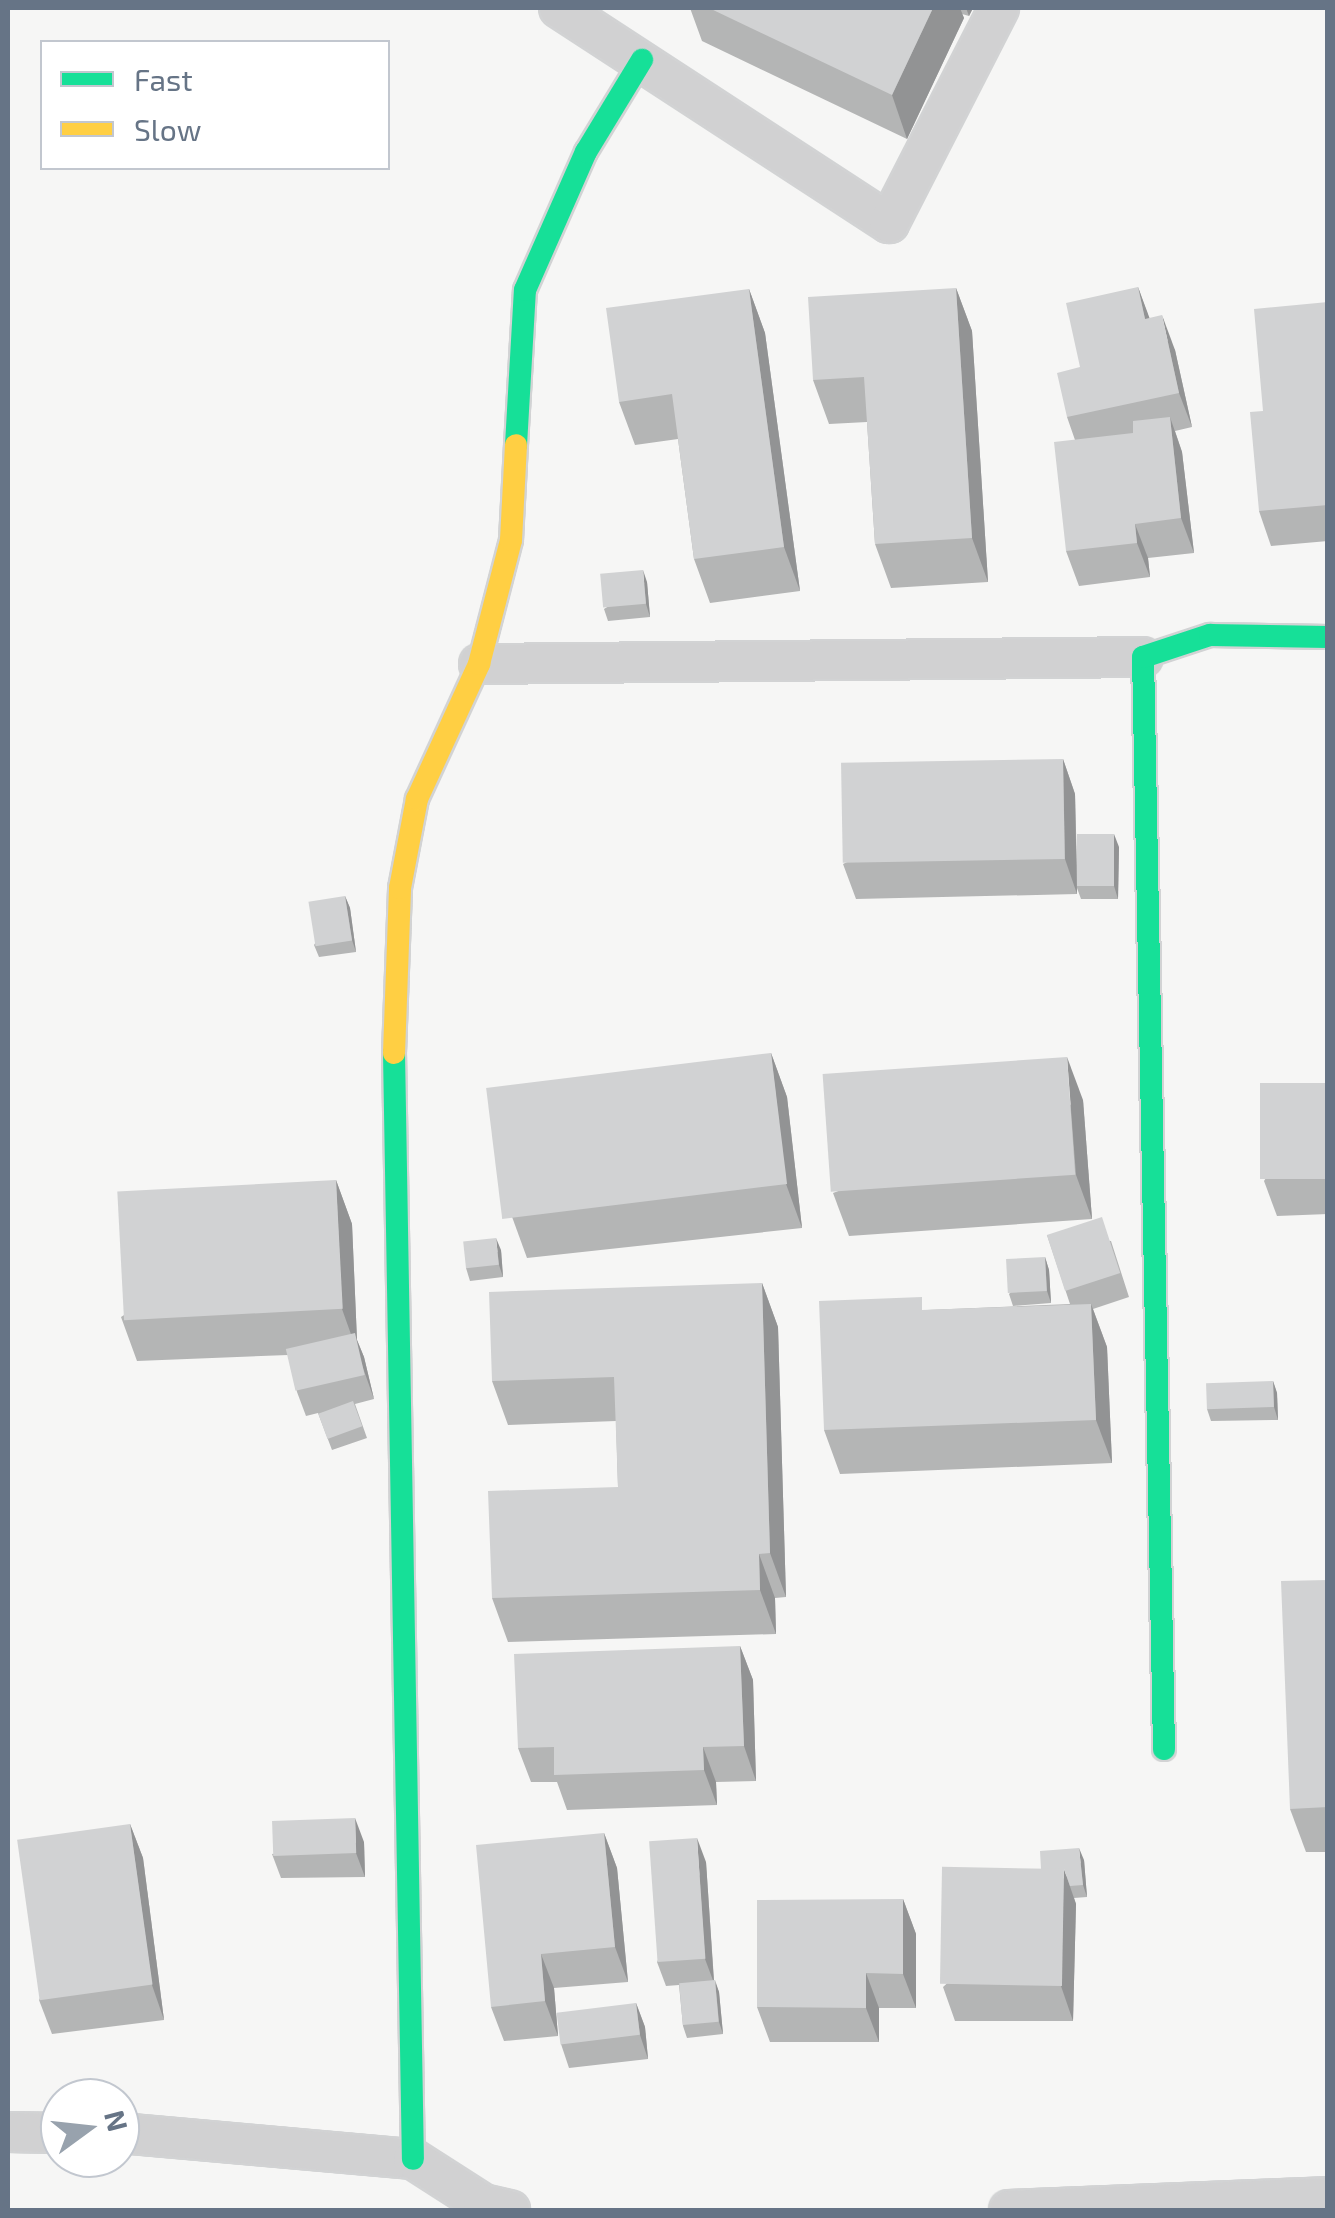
<!DOCTYPE html>
<style>
body{margin:0}
#map{position:relative;width:1335px;height:2218px;overflow:hidden;background:#f6f6f5;font-family:"Exo 2",sans-serif}
div>[style]{position:absolute}
.roads{filter:drop-shadow(2px 0 #d2d3d4) drop-shadow(-2px 0 #d2d3d4) drop-shadow(0 2px #d2d3d4) drop-shadow(0 -2px #d2d3d4)}
.street>*{height:38px;margin:-19px;padding:0 19px;transform-origin:19px;border-radius:19px;background:#d1d1d2}
.fast>*{height:22px;margin:-11px;padding:0 11px;transform-origin:11px;border-radius:11px;background:#16e098}
.slow>*{height:22px;margin:-11px;padding:0 11px;transform-origin:11px;border-radius:11px;background:#ffcf43}
.wall>*{inset:0;background:#b4b5b5}
.shaded-wall>*{inset:0;background:#929394}
.building>*{inset:0;background:#d1d2d3;transform-origin:0 0}
span{translate:-50% -50%;white-space:nowrap;text-align:center;line-height:1.15;-webkit-text-stroke:10px #fff;paint-order:stroke}
.frame{position:absolute;inset:0;border:10px solid #667486;pointer-events:none}
.legend{position:absolute;left:40px;top:40px;width:350px;height:130px;box-sizing:border-box;background:#fff;border:2px solid #c2c7cf;margin:0;padding:12px 18px;list-style:none;font-size:30px;color:#667486}
.legend li{display:flex;align-items:center;gap:20px;height:50px}
.legend b{width:50px;border:2px solid #c2c7cf}
.north{position:absolute;left:40px;top:2078px;width:100px;height:100px;box-sizing:border-box;background:#fff;border:2px solid #c2c7cf;border-radius:50%;rotate:75deg;font-size:28px;font-weight:700;line-height:40px;text-align:center;color:#667486}
.north::after{content:'';display:block;margin:auto;width:35px;height:45px;background:#98a2ad;clip-path:polygon(50% 0,100% 100%,50% 72%,0 100%)}
</style>
<div id="map">
<div class="roads">
<div class="street">
<i style="left:559px;top:8px;width:394px;rotate:33.1deg"></i>
<i style="left:889px;top:223px;width:242px;rotate:-62.9deg"></i>
<i style="left:479px;top:664px;width:664px;rotate:-0.6deg"></i>
<i style="left:8px;top:2132px;width:52px;rotate:1.1deg"></i>
<i style="left:120px;top:2133px;width:294px;rotate:5.1deg"></i>
<i style="left:413px;top:2159px;width:83px;rotate:32.7deg"></i>
<i style="left:483px;top:2204px;width:28px;rotate:13deg"></i>
<i style="left:1009px;top:2210px;width:319px;rotate:-2.3deg"></i>
</div>
<div class="fast">
<i style="left:516px;top:445px;width:155px;rotate:-86.7deg"></i>
<i style="left:525px;top:290px;width:151px;rotate:-66.2deg"></i>
<i style="left:586px;top:152px;width:108px;rotate:-58.7deg"></i>
<i style="left:394px;top:1053px;width:1106px;rotate:89.02deg"></i>
<i style="left:1164px;top:1749px;width:1092px;rotate:-91.1deg"></i>
<i style="left:1143px;top:657px;width:71px;rotate:-18.2deg"></i>
<i style="left:1210px;top:635px;width:118px;rotate:1deg"></i>
</div>
<div class="slow">
<i style="left:394px;top:1053px;width:165px;rotate:-87.9deg"></i>
<i style="left:400px;top:888px;width:91px;rotate:-79.2deg"></i>
<i style="left:417px;top:799px;width:149px;rotate:-65.3deg"></i>
<i style="left:479px;top:664px;width:128px;rotate:-75.5deg"></i>
<i style="left:511px;top:540px;width:95px;rotate:-87deg"></i>
</div>
</div>
<div class="wall">
<i style="clip-path:polygon(690px 8px,973px 8px,969px 16px,962px 14px,964px 18px,907px 139px,702px 41px)"></i>
<i style="clip-path:polygon(1138px 287px,1149px 318px,1175px 350px,1192px 427px,1175px 431px,1182px 452px,1194px 553px,1148px 558px,1150px 577px,1079px 586px,1066px 551px,1075px 440px,1067px 417px,1080px 367px)"></i>
<i style="clip-path:polygon(956px 288px,972px 331px,988px 582px,891px 588px,875px 544px,867px 422px,829px 424px,813px 380px)"></i>
<i style="clip-path:polygon(749px 289px,765px 333px,800px 591px,710px 603px,694px 559px,678px 439px,635px 445px,619px 402px)"></i>
<i style="clip-path:polygon(1328px 302px,1328px 541px,1271px 546px,1259px 511px,1263px 411px)"></i>
<i style="clip-path:polygon(647px 582px,650px 617px,608px 621px,604px 609px)"></i>
<i style="clip-path:polygon(1063px 759px,1075px 794px,1077px 866px,1119px 847px,1118px 899px,1081px 899px,1077px 888px,1077px 894px,856px 899px,843px 864px)"></i>
<i style="clip-path:polygon(345px 896px,350px 908px,356px 952px,319px 957px,314px 945px)"></i>
<i style="clip-path:polygon(771px 1053px,787px 1097px,802px 1228px,527px 1258px,511px 1214px)"></i>
<i style="clip-path:polygon(1328px 1083px,1328px 1214px,1277px 1216px,1264px 1181px)"></i>
<i style="clip-path:polygon(1083px 1100px,1092px 1219px,849px 1236px,833px 1193px)"></i>
<i style="clip-path:polygon(336px 1180px,352px 1224px,357px 1340px,364px 1357px,374px 1399px,355px 1404px,367px 1438px,332px 1450px,318px 1413px,306px 1416px,297px 1392px,288px 1355px,137px 1361px,121px 1317px)"></i>
<i style="clip-path:polygon(1047px 1235px,1111px 1241px,1129px 1297px,1093px 1309px,1107px 1347px,1112px 1463px,840px 1474px,824px 1430px,927px 1310px,1070px 1304px)"></i>
<i style="clip-path:polygon(501px 1250px,503px 1277px,470px 1281px,466px 1268px)"></i>
<i style="clip-path:polygon(1045px 1257px,1049px 1270px,1051px 1303px,1013px 1306px,1009px 1294px)"></i>
<i style="clip-path:polygon(762px 1283px,778px 1327px,786px 1597px,775px 1598px,776px 1634px,508px 1642px,492px 1598px,618px 1487px,616px 1421px,508px 1425px,492px 1381px)"></i>
<i style="clip-path:polygon(1273px 1381px,1277px 1393px,1278px 1420px,1211px 1421px,1207px 1409px)"></i>
<i style="clip-path:polygon(1328px 1580px,1328px 1852px,1306px 1852px,1290px 1809px)"></i>
<i style="clip-path:polygon(740px 1646px,753px 1680px,756px 1781px,716px 1782px,717px 1805px,567px 1810px,557px 1782px,531px 1782px,518px 1748px)"></i>
<i style="clip-path:polygon(130px 1824px,143px 1858px,164px 2020px,52px 2034px,39px 2000px)"></i>
<i style="clip-path:polygon(604px 1833px,617px 1868px,628px 1982px,554px 1988px,558px 2036px,504px 2041px,491px 2007px)"></i>
<i style="clip-path:polygon(364px 1842px,365px 1877px,281px 1878px,272px 1854px)"></i>
<i style="clip-path:polygon(1084px 1860px,1087px 1897px,1074px 1898px,1076px 1904px,1073px 2021px,955px 2021px,943px 1987px)"></i>
<i style="clip-path:polygon(706px 1862px,714px 1980px,719px 1992px,723px 2034px,687px 2038px,683px 2026px,679px 1985px,666px 1986px,657px 1962px)"></i>
<i style="clip-path:polygon(903px 1899px,916px 1934px,916px 2008px,879px 2008px,879px 2042px,770px 2042px,757px 2007px)"></i>
<i style="clip-path:polygon(636px 2003px,645px 2027px,648px 2059px,569px 2068px,561px 2044px)"></i>
</div>
<div class="shaded-wall">
<i style="clip-path:polygon(933px 8px,960px 8px,964px 18px,907px 139px,892px 95px)"></i>
<i style="clip-path:polygon(966px 8px,973px 8px,969px 16px)"></i>
<i style="clip-path:polygon(1138px 287px,1151px 322px,1145px 319px)"></i>
<i style="clip-path:polygon(956px 288px,972px 331px,988px 582px,972px 538px)"></i>
<i style="clip-path:polygon(749px 289px,765px 333px,800px 591px,784px 547px)"></i>
<i style="clip-path:polygon(1162px 315px,1175px 350px,1192px 427px,1179px 393px)"></i>
<i style="clip-path:polygon(1170px 417px,1182px 452px,1194px 553px,1181px 518px)"></i>
<i style="clip-path:polygon(1135px 524px,1148px 558px,1150px 577px,1137px 543px)"></i>
<i style="clip-path:polygon(643px 570px,647px 582px,650px 617px,646px 604px)"></i>
<i style="clip-path:polygon(1063px 759px,1075px 794px,1077px 894px,1065px 859px)"></i>
<i style="clip-path:polygon(1114px 834px,1119px 847px,1118px 899px,1114px 886px)"></i>
<i style="clip-path:polygon(345px 896px,350px 908px,356px 952px,352px 940px)"></i>
<i style="clip-path:polygon(771px 1053px,787px 1097px,802px 1228px,786px 1184px)"></i>
<i style="clip-path:polygon(1067px 1057px,1083px 1100px,1092px 1219px,1076px 1175px)"></i>
<i style="clip-path:polygon(336px 1180px,352px 1224px,357px 1340px,364px 1357px,374px 1399px,342px 1309px)"></i>
<i style="clip-path:polygon(496px 1238px,501px 1250px,503px 1277px,499px 1265px)"></i>
<i style="clip-path:polygon(1045px 1257px,1049px 1270px,1051px 1303px,1047px 1291px)"></i>
<i style="clip-path:polygon(762px 1283px,778px 1327px,786px 1597px,770px 1553px)"></i>
<i style="clip-path:polygon(1091px 1304px,1107px 1347px,1112px 1463px,1096px 1420px)"></i>
<i style="clip-path:polygon(1273px 1381px,1277px 1393px,1278px 1420px,1274px 1407px)"></i>
<i style="clip-path:polygon(759px 1554px,775px 1598px,776px 1634px,760px 1590px)"></i>
<i style="clip-path:polygon(740px 1646px,753px 1680px,756px 1781px,744px 1746px)"></i>
<i style="clip-path:polygon(703px 1747px,716px 1782px,717px 1805px,704px 1770px)"></i>
<i style="clip-path:polygon(355px 1818px,364px 1842px,365px 1877px,356px 1853px)"></i>
<i style="clip-path:polygon(130px 1824px,143px 1858px,164px 2020px,152px 1985px)"></i>
<i style="clip-path:polygon(604px 1833px,617px 1868px,628px 1982px,615px 1947px)"></i>
<i style="clip-path:polygon(697px 1838px,706px 1862px,714px 1983px,705px 1959px)"></i>
<i style="clip-path:polygon(1079px 1848px,1084px 1860px,1087px 1897px,1083px 1885px)"></i>
<i style="clip-path:polygon(1064px 1869px,1076px 1904px,1073px 2021px,1061px 1986px)"></i>
<i style="clip-path:polygon(903px 1899px,916px 1934px,916px 2008px,903px 1974px)"></i>
<i style="clip-path:polygon(541px 1954px,554px 1988px,558px 2036px,545px 2001px)"></i>
<i style="clip-path:polygon(866px 1973px,879px 2008px,879px 2042px,866px 2008px)"></i>
<i style="clip-path:polygon(715px 1980px,719px 1992px,723px 2034px,719px 2022px)"></i>
<i style="clip-path:polygon(636px 2003px,645px 2027px,648px 2059px,640px 2035px)"></i>
</div>
<div class="building">
<i style="clip-path:polygon(709px 8px,933px 8px,892px 95px)"></i>
<i style="clip-path:polygon(1138px 287px,1145px 319px,1162px 315px,1179px 393px,1067px 417px,1057px 373px,1080px 367px,1066px 303px)"></i>
<i style="clip-path:polygon(956px 288px,972px 538px,875px 544px,864px 377px,813px 380px,808px 297px)"></i>
<i style="clip-path:polygon(749px 289px,784px 547px,694px 559px,672px 394px,619px 402px,606px 308px)"></i>
<i style="clip-path:polygon(1328px 302px,1328px 505px,1259px 511px,1250px 412px,1263px 411px,1254px 309px)"></i>
<i style="clip-path:polygon(1170px 417px,1181px 518px,1135px 524px,1137px 543px,1066px 551px,1054px 442px,1133px 433px,1133px 421px)"></i>
<i style="left:643px;top:570px;width:34px;height:43px;rotate:85deg"></i>
<i style="left:1063px;top:759px;width:100px;height:222px;rotate:89deg"></i>
<i style="left:1077px;top:834px;width:37px;height:52px"></i>
<i style="left:345px;top:896px;width:45px;height:37px;rotate:81deg"></i>
<i style="left:771px;top:1053px;width:132px;height:287px;rotate:83deg"></i>
<i style="left:1067px;top:1057px;width:118px;height:245px;rotate:86deg"></i>
<i style="left:1328px;top:1083px;width:96px;height:68px;rotate:90deg"></i>
<i style="left:336px;top:1180px;width:129px;height:219px;rotate:87deg"></i>
<i style="left:1102px;top:1217px;width:59px;height:58px;rotate:72deg"></i>
<i style="left:496px;top:1238px;width:27px;height:33px;rotate:84deg"></i>
<i style="left:1045px;top:1257px;width:34px;height:39px;rotate:87deg"></i>
<i style="clip-path:polygon(762px 1283px,770px 1553px,759px 1554px,760px 1590px,492px 1598px,488px 1491px,618px 1487px,614px 1377px,492px 1381px,489px 1292px)"></i>
<i style="clip-path:polygon(922px 1297px,922px 1310px,1091px 1304px,1096px 1420px,824px 1430px,819px 1301px)"></i>
<i style="left:355px;top:1333px;width:43px;height:71px;rotate:77deg"></i>
<i style="left:1273px;top:1381px;width:26px;height:67px;rotate:88deg"></i>
<i style="left:353px;top:1401px;width:27px;height:37px;rotate:70deg"></i>
<i style="clip-path:polygon(1328px 1580px,1328px 1807px,1290px 1809px,1281px 1581px)"></i>
<i style="clip-path:polygon(740px 1646px,744px 1746px,703px 1747px,704px 1770px,554px 1775px,554px 1747px,518px 1748px,514px 1654px)"></i>
<i style="left:355px;top:1818px;width:35px;height:83px;rotate:88deg"></i>
<i style="left:130px;top:1824px;width:162px;height:114px;rotate:82deg"></i>
<i style="clip-path:polygon(604px 1833px,615px 1947px,541px 1954px,545px 2001px,491px 2007px,476px 1845px)"></i>
<i style="left:697px;top:1838px;width:121px;height:48px;rotate:86deg"></i>
<i style="clip-path:polygon(1079px 1848px,1083px 1885px,1070px 1886px,1064px 1869px,1041px 1869px,1040px 1851px)"></i>
<i style="left:1064px;top:1869px;width:117px;height:122px;rotate:91deg"></i>
<i style="clip-path:polygon(903px 1899px,903px 1974px,866px 1973px,866px 2008px,757px 2007px,757px 1900px)"></i>
<i style="left:715px;top:1980px;width:42px;height:36px;rotate:85deg"></i>
<i style="left:636px;top:2003px;width:32px;height:80px;rotate:83deg"></i>
</div>
<div class="frame"></div>
<ul class="legend">
<li><b style="height:12px;background:#16e098"></b>Fast</li>
<li><b style="height:12px;background:#ffcf43"></b>Slow</li>
</ul>
<div class="north">N</div>
</div>
